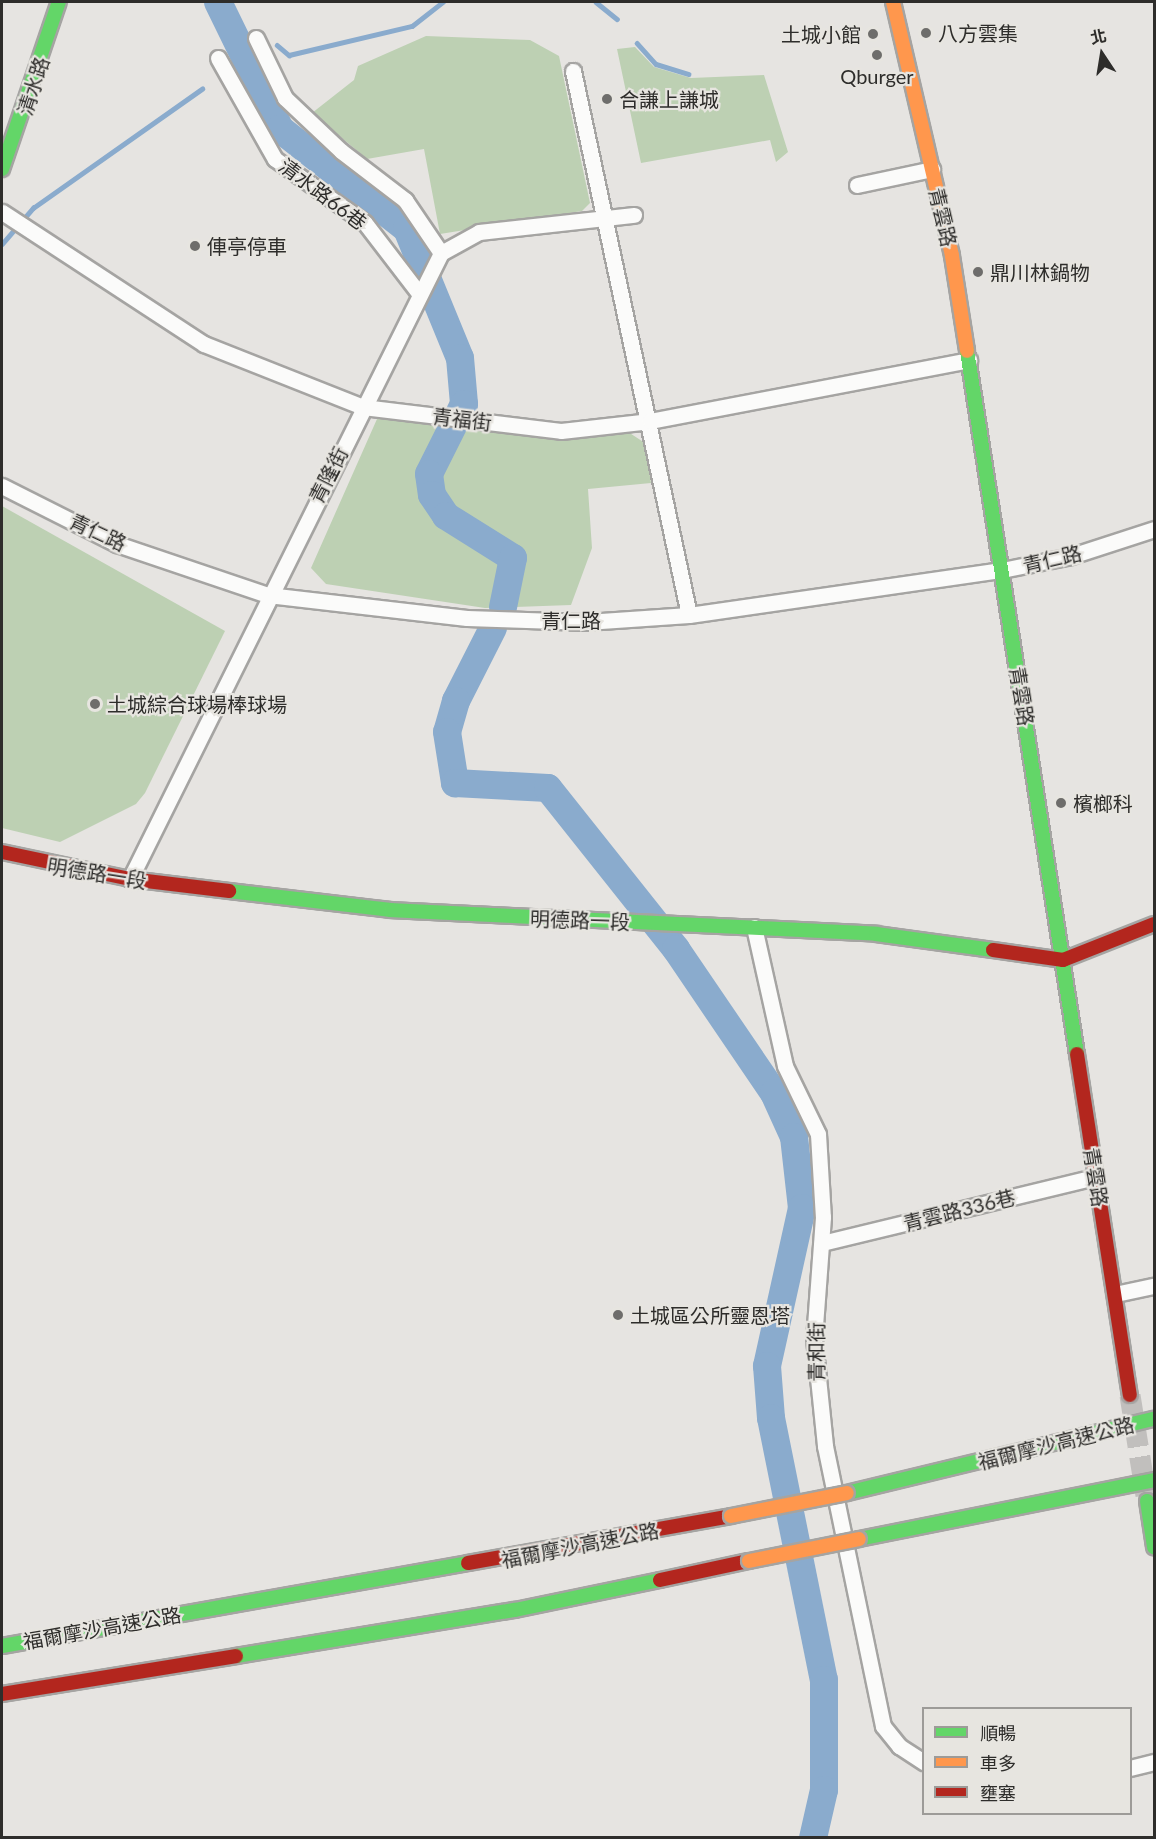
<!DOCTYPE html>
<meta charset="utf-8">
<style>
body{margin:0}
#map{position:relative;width:1156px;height:1839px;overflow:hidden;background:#e6e4e1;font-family:Lato,"Noto Sans TC",sans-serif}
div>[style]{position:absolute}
.green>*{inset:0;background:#bdd0b3}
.stream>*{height:4.5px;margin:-2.25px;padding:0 2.25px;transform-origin:2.25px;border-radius:2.25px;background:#8aabcd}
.river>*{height:28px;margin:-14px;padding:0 14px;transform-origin:14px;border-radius:14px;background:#8aabcd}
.secondary-tunnel>*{height:21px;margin-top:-10.5px;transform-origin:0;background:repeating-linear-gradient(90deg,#c1bfbd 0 21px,transparent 0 31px)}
.roads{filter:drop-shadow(2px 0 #a5a4a2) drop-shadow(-2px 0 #a5a4a2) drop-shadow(0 2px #a5a4a2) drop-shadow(0 -2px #a5a4a2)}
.street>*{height:15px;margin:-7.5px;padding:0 7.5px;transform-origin:7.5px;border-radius:7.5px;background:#fbfbfa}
.fast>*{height:14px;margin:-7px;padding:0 7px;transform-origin:7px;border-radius:7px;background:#63d668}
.slow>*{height:14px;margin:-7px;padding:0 7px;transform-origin:7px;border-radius:7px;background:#ff974d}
.jam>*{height:14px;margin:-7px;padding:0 7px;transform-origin:7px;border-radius:7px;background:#b3261e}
.bridges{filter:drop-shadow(2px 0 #a5a4a2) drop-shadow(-2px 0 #a5a4a2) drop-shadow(0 2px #a5a4a2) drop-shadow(0 -2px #a5a4a2)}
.slow-bridge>*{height:14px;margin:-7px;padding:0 7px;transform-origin:7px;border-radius:7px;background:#ff974d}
.dots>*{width:16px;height:16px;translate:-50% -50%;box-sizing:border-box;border:3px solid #e7e5e0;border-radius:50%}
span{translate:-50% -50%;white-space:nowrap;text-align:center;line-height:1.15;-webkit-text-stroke:4.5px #e7e5e0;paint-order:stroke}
.poi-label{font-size:20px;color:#2e2d2b}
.left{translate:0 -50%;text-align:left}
.right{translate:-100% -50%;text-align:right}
.street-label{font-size:20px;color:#2e2d2b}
.frame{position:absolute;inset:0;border:3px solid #2e2d2b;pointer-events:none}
.legend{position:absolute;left:922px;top:1707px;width:210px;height:108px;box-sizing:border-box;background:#e7e5e0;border:2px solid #9d9b98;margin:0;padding:8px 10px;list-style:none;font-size:18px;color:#2e2d2b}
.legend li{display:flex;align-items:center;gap:12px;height:30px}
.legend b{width:30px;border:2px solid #9d9b98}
.north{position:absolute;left:1072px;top:24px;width:60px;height:60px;-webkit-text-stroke:4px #e7e5e0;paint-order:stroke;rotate:348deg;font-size:16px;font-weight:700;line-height:24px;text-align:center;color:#2e2d2b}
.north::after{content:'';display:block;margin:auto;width:21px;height:27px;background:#2e2d2b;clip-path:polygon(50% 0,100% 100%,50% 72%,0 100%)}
</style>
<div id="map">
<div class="green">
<i style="clip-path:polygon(426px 36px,530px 40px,559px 56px,590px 203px,582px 211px,440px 234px,424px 149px,367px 159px,312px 113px,354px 80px,358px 66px)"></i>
<i style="clip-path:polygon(635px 47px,654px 67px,691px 78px,764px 75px,788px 152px,776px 162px,770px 140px,641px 163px,617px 49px)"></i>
<i style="clip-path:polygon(387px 417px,625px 430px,645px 443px,651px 483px,588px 489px,592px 548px,571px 605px,485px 608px,326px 584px,311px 568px,377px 419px)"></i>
<i style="clip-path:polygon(2px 506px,225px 631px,145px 793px,136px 804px,60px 842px,2px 828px)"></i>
</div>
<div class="stream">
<i style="left:596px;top:2px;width:27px;rotate:39deg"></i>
<i style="left:637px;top:43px;width:28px;rotate:48deg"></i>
<i style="left:656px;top:64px;width:34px;rotate:17deg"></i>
<i style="left:277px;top:45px;width:16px;rotate:40deg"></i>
<i style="left:289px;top:55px;width:126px;rotate:-13.3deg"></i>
<i style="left:412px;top:26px;width:39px;rotate:-38deg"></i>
<i style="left:2px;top:244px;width:48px;rotate:-49.3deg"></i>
<i style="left:33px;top:208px;width:207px;rotate:-35.2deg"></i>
</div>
<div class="river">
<i style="left:218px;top:2px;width:141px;rotate:64deg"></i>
<i style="left:280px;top:129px;width:162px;rotate:38.2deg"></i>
<i style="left:407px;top:229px;width:139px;rotate:67.7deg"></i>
<i style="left:460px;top:358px;width:46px;rotate:85deg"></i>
<i style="left:464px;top:404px;width:78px;rotate:116.6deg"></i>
<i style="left:429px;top:474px;width:21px;rotate:82deg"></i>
<i style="left:432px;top:495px;width:25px;rotate:56deg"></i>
<i style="left:446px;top:516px;width:79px;rotate:32.1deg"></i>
<i style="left:513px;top:558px;width:50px;rotate:101.5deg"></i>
<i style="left:493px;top:628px;width:82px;rotate:116.9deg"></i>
<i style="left:456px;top:701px;width:32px;rotate:106deg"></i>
<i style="left:447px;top:732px;width:52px;rotate:81.1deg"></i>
<i style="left:455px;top:783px;width:93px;rotate:3.1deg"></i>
<i style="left:548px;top:788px;width:206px;rotate:51.5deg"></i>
<i style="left:676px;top:949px;width:174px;rotate:55.8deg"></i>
<i style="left:774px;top:1093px;width:48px;rotate:65.6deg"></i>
<i style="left:794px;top:1137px;width:71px;rotate:83.6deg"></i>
<i style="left:802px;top:1208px;width:162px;rotate:102.5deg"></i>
<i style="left:767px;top:1366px;width:52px;rotate:85.6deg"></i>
<i style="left:771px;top:1418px;width:267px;rotate:78.6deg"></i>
<i style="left:824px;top:1680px;width:110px;rotate:90deg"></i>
<i style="left:824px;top:1790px;width:49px;rotate:102.9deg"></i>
</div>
<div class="secondary-tunnel">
<i style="left:1130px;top:1395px;width:101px;rotate:80.9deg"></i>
</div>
<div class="roads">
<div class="street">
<i style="left:256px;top:38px;width:67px;rotate:64.2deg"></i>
<i style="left:285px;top:98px;width:77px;rotate:43.4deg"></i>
<i style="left:341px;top:151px;width:81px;rotate:37.4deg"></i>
<i style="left:405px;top:200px;width:64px;rotate:55.8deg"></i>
<i style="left:218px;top:58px;width:116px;rotate:60.6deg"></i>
<i style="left:275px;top:159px;width:110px;rotate:35.4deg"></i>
<i style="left:365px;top:223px;width:87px;rotate:52.5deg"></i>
<i style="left:573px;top:71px;width:556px;rotate:77.96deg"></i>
<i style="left:857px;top:185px;width:77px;rotate:-12deg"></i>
<i style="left:2px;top:212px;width:241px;rotate:33.2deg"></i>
<i style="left:204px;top:344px;width:171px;rotate:21.6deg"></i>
<i style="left:363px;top:407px;width:199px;rotate:6.9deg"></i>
<i style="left:561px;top:431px;width:90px;rotate:-6.4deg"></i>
<i style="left:650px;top:421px;width:325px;rotate:-10.8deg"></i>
<i style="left:2px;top:486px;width:129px;rotate:26.8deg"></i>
<i style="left:117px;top:544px;width:159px;rotate:18.7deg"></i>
<i style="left:268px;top:595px;width:200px;rotate:6.6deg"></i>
<i style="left:467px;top:618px;width:119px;rotate:1.9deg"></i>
<i style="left:586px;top:622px;width:103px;rotate:-3.9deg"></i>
<i style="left:689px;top:615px;width:316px;rotate:-8.2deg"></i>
<i style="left:1002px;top:570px;width:70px;rotate:-11.5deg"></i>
<i style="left:1071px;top:556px;width:87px;rotate:-18deg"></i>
<i style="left:130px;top:879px;width:699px;rotate:-63.58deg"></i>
<i style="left:441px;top:253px;width:43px;rotate:-28.9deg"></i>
<i style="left:479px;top:232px;width:156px;rotate:-6.3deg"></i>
<i style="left:754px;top:927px;width:142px;rotate:77.4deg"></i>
<i style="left:785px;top:1066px;width:76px;rotate:64.1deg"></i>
<i style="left:818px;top:1134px;width:83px;rotate:86.6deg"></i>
<i style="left:823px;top:1217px;width:122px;rotate:94.2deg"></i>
<i style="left:814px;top:1339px;width:108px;rotate:84.1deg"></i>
<i style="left:825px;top:1446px;width:286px;rotate:78.3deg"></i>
<i style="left:883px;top:1726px;width:26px;rotate:51deg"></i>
<i style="left:899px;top:1746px;width:30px;rotate:33deg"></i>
<i style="left:822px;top:1243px;width:281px;rotate:-13.6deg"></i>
<i style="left:1115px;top:1294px;width:40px;rotate:-12deg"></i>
<i style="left:1130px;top:1768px;width:25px;rotate:-14deg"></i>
</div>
<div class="fast">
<i style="left:2px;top:169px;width:176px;rotate:-71.2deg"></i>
<i style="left:967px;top:351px;width:712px;rotate:81.11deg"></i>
<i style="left:229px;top:891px;width:163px;rotate:6.7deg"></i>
<i style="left:391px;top:910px;width:486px;rotate:2.8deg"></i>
<i style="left:876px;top:934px;width:118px;rotate:7.8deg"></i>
<i style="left:847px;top:1493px;width:316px;rotate:-13.6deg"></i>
<i style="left:1147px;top:1501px;width:47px;rotate:81.3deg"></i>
<i style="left:859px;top:1539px;width:301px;rotate:-11.3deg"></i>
<i style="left:2px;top:1646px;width:473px;rotate:-10.1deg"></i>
<i style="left:236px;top:1656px;width:283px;rotate:-9.4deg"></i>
<i style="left:515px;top:1610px;width:148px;rotate:-11.7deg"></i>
</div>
<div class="slow">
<i style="left:893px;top:2px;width:261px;rotate:76.9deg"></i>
<i style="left:952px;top:256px;width:96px;rotate:81deg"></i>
</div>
<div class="jam">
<i style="left:2px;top:852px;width:131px;rotate:11.9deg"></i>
<i style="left:130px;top:879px;width:100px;rotate:6.9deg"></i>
<i style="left:993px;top:950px;width:71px;rotate:8.1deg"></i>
<i style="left:1063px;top:960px;width:98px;rotate:-21.6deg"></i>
<i style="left:1077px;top:1054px;width:345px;rotate:81.2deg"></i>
<i style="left:468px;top:1563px;width:267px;rotate:-10.1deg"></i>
<i style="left:660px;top:1580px;width:91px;rotate:-12.1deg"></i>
<i style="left:2px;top:1694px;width:237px;rotate:-9.2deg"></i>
</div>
</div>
<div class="bridges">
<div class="slow-bridge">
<i style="left:731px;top:1516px;width:118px;rotate:-11.2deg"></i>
<i style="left:749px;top:1561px;width:112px;rotate:-11.3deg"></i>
</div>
</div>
<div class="dots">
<i style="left:926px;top:33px;background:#6e6d6b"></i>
<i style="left:873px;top:34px;background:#6e6d6b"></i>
<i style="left:877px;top:55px;background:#6e6d6b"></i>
<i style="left:607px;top:99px;background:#6e6d6b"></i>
<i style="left:195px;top:246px;background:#6e6d6b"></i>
<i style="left:978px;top:272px;background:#6e6d6b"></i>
<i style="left:95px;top:704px;background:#6e6d6b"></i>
<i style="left:1061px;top:803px;background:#6e6d6b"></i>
<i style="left:618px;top:1315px;background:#6e6d6b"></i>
</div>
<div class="poi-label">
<span class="left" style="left:938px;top:33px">八方雲集</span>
<span class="right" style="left:861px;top:34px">土城小館</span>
<span style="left:877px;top:76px">Qburger</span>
<span class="left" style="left:619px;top:99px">合謙上謙城</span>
<span class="left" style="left:207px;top:246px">俥亭停車</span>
<span class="left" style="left:990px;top:272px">鼎川林鍋物</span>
<span class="left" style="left:107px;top:704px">土城綜合球場棒球場</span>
<span class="left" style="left:1073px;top:803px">檳榔科</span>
<span class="left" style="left:630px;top:1315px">土城區公所靈恩塔</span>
</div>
<div class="street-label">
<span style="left:33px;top:86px;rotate:-72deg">清水路</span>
<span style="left:323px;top:194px;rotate:37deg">清水路66巷</span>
<span style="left:943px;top:217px;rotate:77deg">青雲路</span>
<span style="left:462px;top:419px;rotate:7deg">青福街</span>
<span style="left:328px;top:475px;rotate:-63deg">青隆街</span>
<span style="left:98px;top:532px;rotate:25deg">青仁路</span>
<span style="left:1052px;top:559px;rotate:-13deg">青仁路</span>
<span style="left:571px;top:620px">青仁路</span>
<span style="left:1022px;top:696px;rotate:81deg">青雲路</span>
<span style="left:97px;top:873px;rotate:9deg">明德路一段</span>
<span style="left:580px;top:920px;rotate:2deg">明德路一段</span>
<span style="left:1096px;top:1177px;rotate:81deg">青雲路</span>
<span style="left:959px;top:1210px;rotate:-14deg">青雲路336巷</span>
<span style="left:816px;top:1352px;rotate:-90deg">青和街</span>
<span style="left:1056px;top:1443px;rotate:-14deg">福爾摩沙高速公路</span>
<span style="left:580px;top:1545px;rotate:-11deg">福爾摩沙高速公路</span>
<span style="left:102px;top:1628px;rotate:-10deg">福爾摩沙高速公路</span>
</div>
<div class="frame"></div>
<ul class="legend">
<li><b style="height:8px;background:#63d668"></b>順暢</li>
<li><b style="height:8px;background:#ff974d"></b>車多</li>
<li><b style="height:8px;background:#b3261e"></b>壅塞</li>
</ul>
<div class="north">北</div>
</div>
